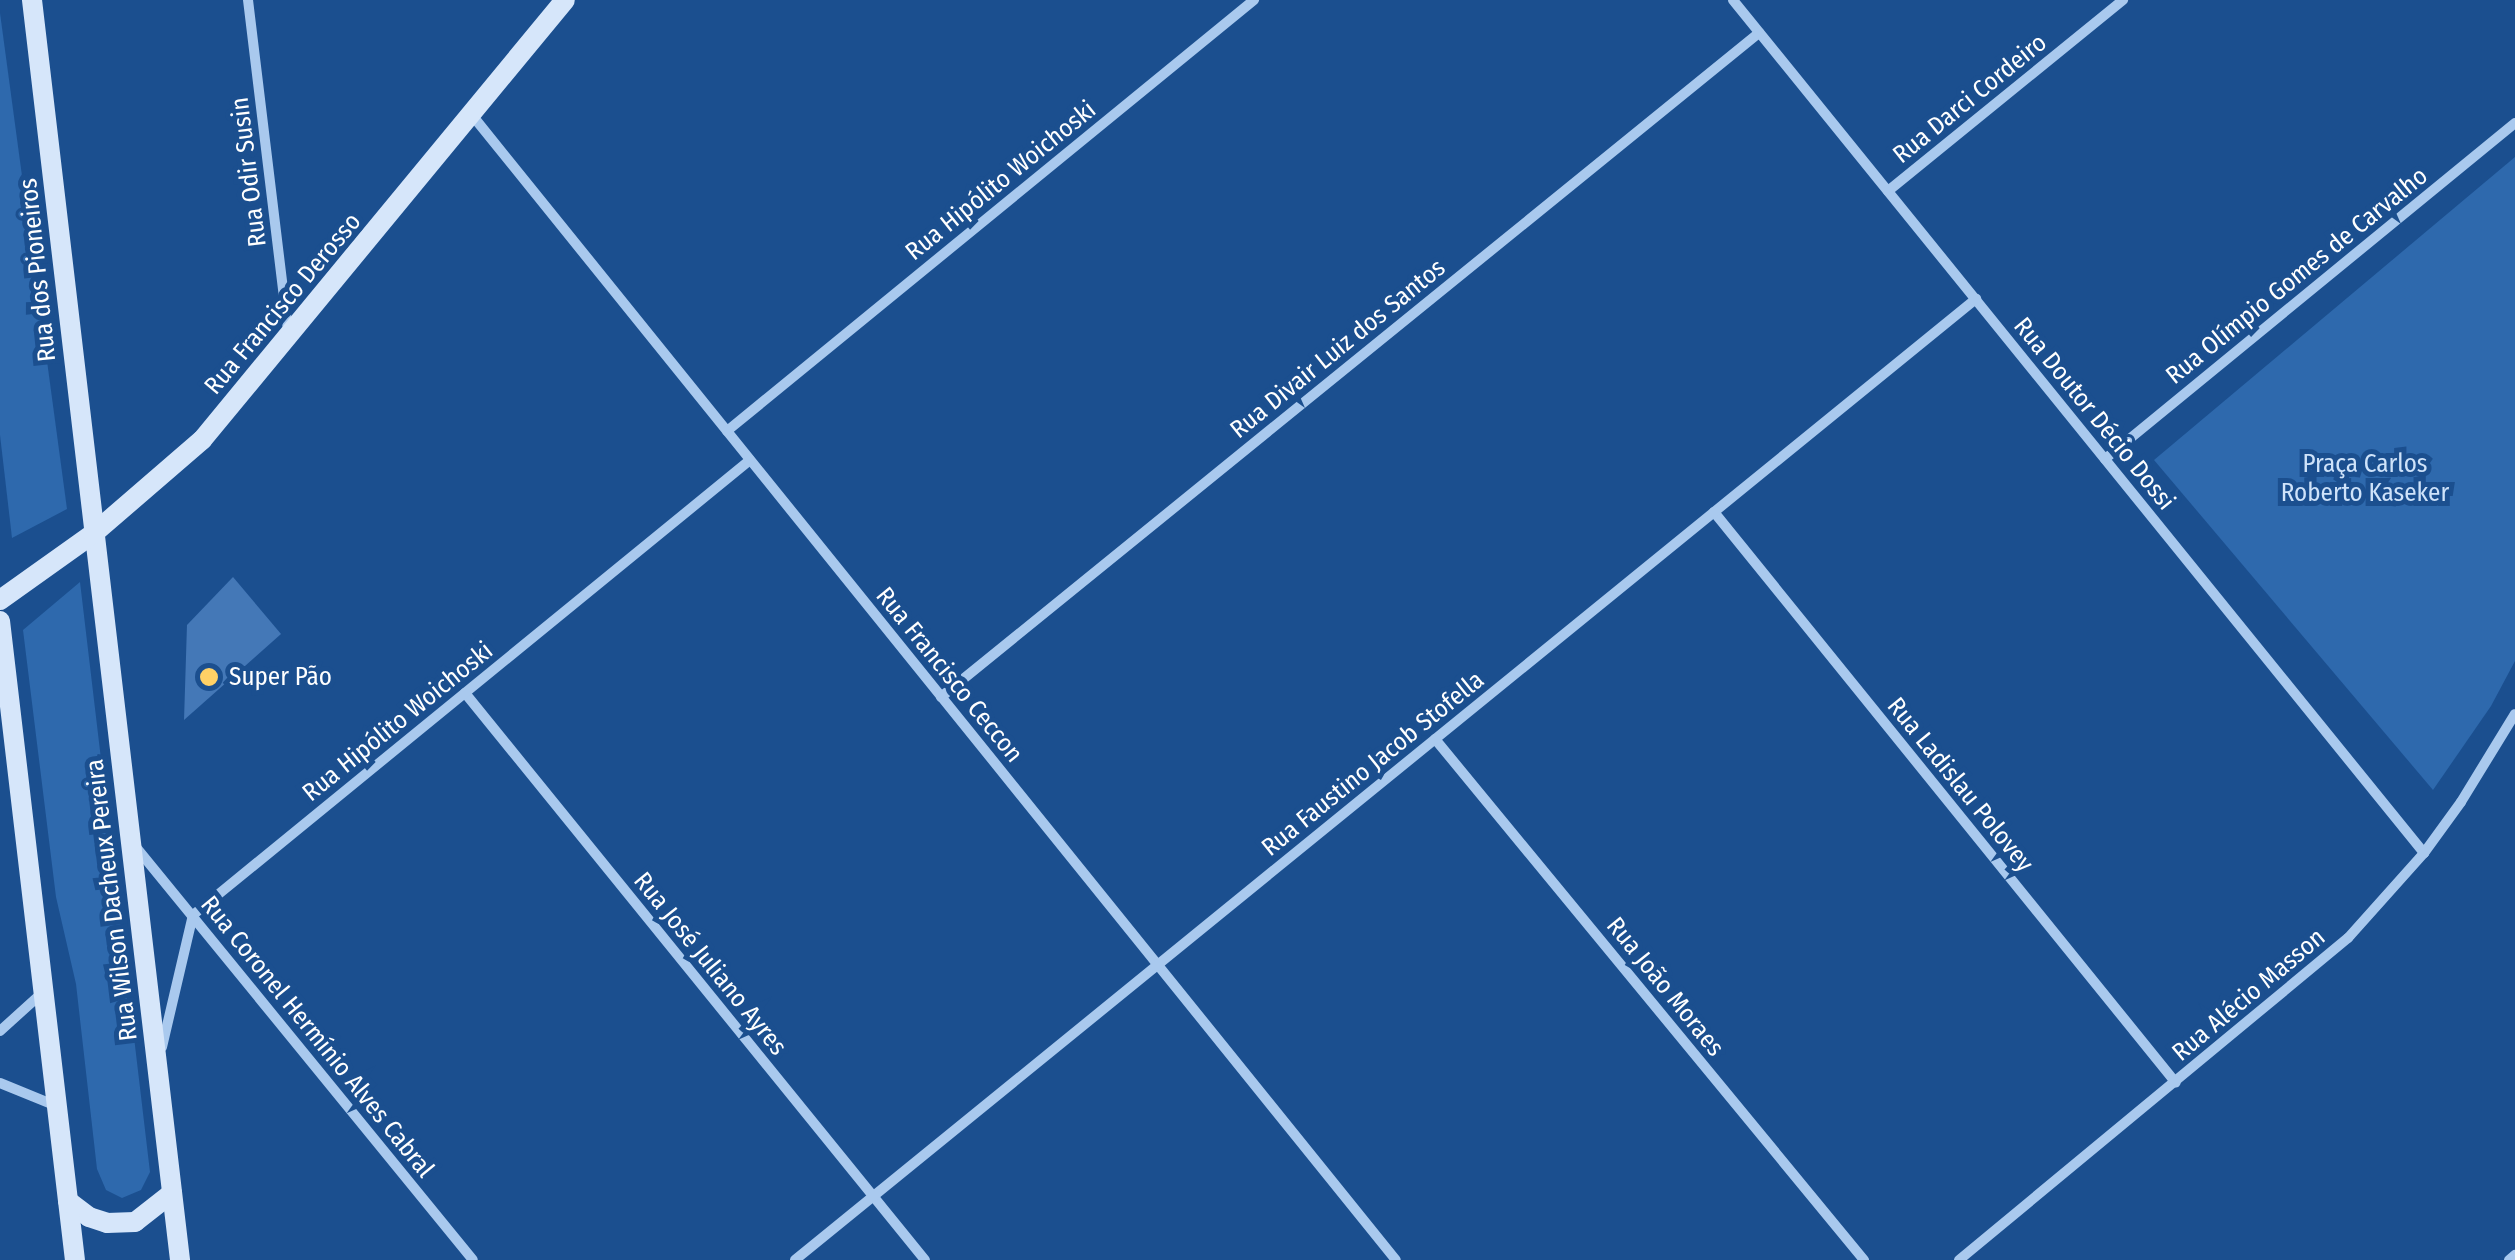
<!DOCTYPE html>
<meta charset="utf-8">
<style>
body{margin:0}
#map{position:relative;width:2515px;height:1260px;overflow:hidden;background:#1b4f8f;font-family:"Fira Sans Condensed",sans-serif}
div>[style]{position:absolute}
.green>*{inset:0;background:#2e69ad}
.building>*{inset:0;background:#4478b7}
.street>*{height:10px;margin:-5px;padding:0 5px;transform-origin:5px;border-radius:5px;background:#a9c9ee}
.secondary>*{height:20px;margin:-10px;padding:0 10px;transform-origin:10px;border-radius:10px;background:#d6e6fa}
.dots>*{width:28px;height:28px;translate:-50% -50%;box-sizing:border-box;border:5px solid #1b4f8f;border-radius:50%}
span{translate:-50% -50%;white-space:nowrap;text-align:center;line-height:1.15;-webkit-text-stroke:10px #1b4f8f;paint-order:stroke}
.street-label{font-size:25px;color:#fff}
.park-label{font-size:25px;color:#cfe3fa}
.poi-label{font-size:25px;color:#fff}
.left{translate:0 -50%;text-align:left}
</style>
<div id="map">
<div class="green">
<i style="clip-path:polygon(0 13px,67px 509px,12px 538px,0 435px)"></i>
<i style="clip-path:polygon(2515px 157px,2515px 661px,2491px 706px,2433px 790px,2154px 460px)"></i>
<i style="clip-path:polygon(80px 582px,150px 1172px,141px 1190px,122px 1198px,106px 1190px,97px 1169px,76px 984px,56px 897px,23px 630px)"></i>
</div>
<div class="building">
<i style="clip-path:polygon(233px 577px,281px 634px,184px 720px,187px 625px)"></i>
</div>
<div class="street">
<i style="left:248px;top:0;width:334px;rotate:83.1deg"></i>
<i style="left:1733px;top:0;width:1098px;rotate:50.99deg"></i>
<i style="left:472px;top:115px;width:1471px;rotate:51.1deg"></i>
<i style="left:1888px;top:191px;width:303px;rotate:-39.1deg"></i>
<i style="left:727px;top:431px;width:681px;rotate:-39.28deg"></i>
<i style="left:2105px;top:459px;width:530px;rotate:-39.34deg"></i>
<i style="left:1714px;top:512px;width:734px;rotate:51.02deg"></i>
<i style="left:465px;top:693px;width:730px;rotate:50.95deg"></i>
<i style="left:941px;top:697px;width:1054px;rotate:-39.07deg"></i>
<i style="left:1435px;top:739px;width:675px;rotate:50.53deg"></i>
<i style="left:135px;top:846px;width:534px;rotate:50.77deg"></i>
<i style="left:0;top:1031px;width:57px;rotate:-42.1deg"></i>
<i style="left:162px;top:1047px;width:136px;rotate:-76.8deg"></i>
<i style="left:193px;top:915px;width:719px;rotate:-39.24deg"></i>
<i style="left:0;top:1083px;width:58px;rotate:22.2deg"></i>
<i style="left:795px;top:1260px;width:1523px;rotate:-39.14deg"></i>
<i style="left:1959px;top:1260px;width:505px;rotate:-39.62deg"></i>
<i style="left:2348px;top:938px;width:114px;rotate:-48.2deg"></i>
<i style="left:2424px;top:853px;width:63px;rotate:-54deg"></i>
<i style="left:2461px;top:802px;width:103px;rotate:-58.5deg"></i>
<i style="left:2509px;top:1260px;width:8px;rotate:-40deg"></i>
</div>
<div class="secondary">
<i style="left:32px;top:0;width:1269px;rotate:83.3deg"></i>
<i style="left:0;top:600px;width:114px;rotate:-35.4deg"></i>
<i style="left:93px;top:534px;width:144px;rotate:-40.8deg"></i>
<i style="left:202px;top:440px;width:570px;rotate:-50.48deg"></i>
<i style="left:0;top:621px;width:643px;rotate:83.31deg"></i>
<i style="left:68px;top:1201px;width:26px;rotate:37deg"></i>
<i style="left:89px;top:1217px;width:19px;rotate:18deg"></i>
<i style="left:107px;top:1223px;width:28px;rotate:-2deg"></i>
<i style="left:135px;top:1222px;width:47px;rotate:-38.1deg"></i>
</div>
<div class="dots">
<i style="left:209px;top:677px;background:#ffd166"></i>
</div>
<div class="street-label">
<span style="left:1970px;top:99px;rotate:-39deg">Rua Darci Cordeiro</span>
<span style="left:249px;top:172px;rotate:-97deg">Rua Odir Susin</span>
<span style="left:1001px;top:181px;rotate:-39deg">Rua Hipólito Woichoski</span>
<span style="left:38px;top:270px;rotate:-96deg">Rua dos Pioneiros</span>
<span style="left:2297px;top:276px;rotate:-39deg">Rua Olímpio Gomes de Carvalho</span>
<span style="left:283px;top:304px;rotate:-50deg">Rua Francisco Derosso</span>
<span style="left:1338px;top:349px;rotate:-39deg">Rua Divair Luiz dos Santos</span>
<span style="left:2094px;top:414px;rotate:51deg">Rua Doutor Décio Dossi</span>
<span style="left:949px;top:675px;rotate:51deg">Rua Francisco Ceccon</span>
<span style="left:398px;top:722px;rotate:-39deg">Rua Hipólito Woichoski</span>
<span style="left:1373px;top:764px;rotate:-39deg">Rua Faustino Jacob Stofella</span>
<span style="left:1960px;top:785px;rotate:51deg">Rua Ladislau Polovey</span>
<span style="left:112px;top:900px;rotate:-97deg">Rua Wilson Dacheux Pereira</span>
<span style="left:710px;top:964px;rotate:51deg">Rua José Juliano Ayres</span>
<span style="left:1665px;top:987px;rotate:51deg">Rua João Moraes</span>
<span style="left:2249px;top:995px;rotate:-40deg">Rua Alécio Masson</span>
<span style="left:317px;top:1037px;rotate:51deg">Rua Coronel Hermínio Alves Cabral</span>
</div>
<div class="park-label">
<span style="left:2365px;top:479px">Praça Carlos<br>Roberto Kaseker</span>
</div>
<div class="poi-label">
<span class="left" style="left:229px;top:677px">Super Pão</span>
</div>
</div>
